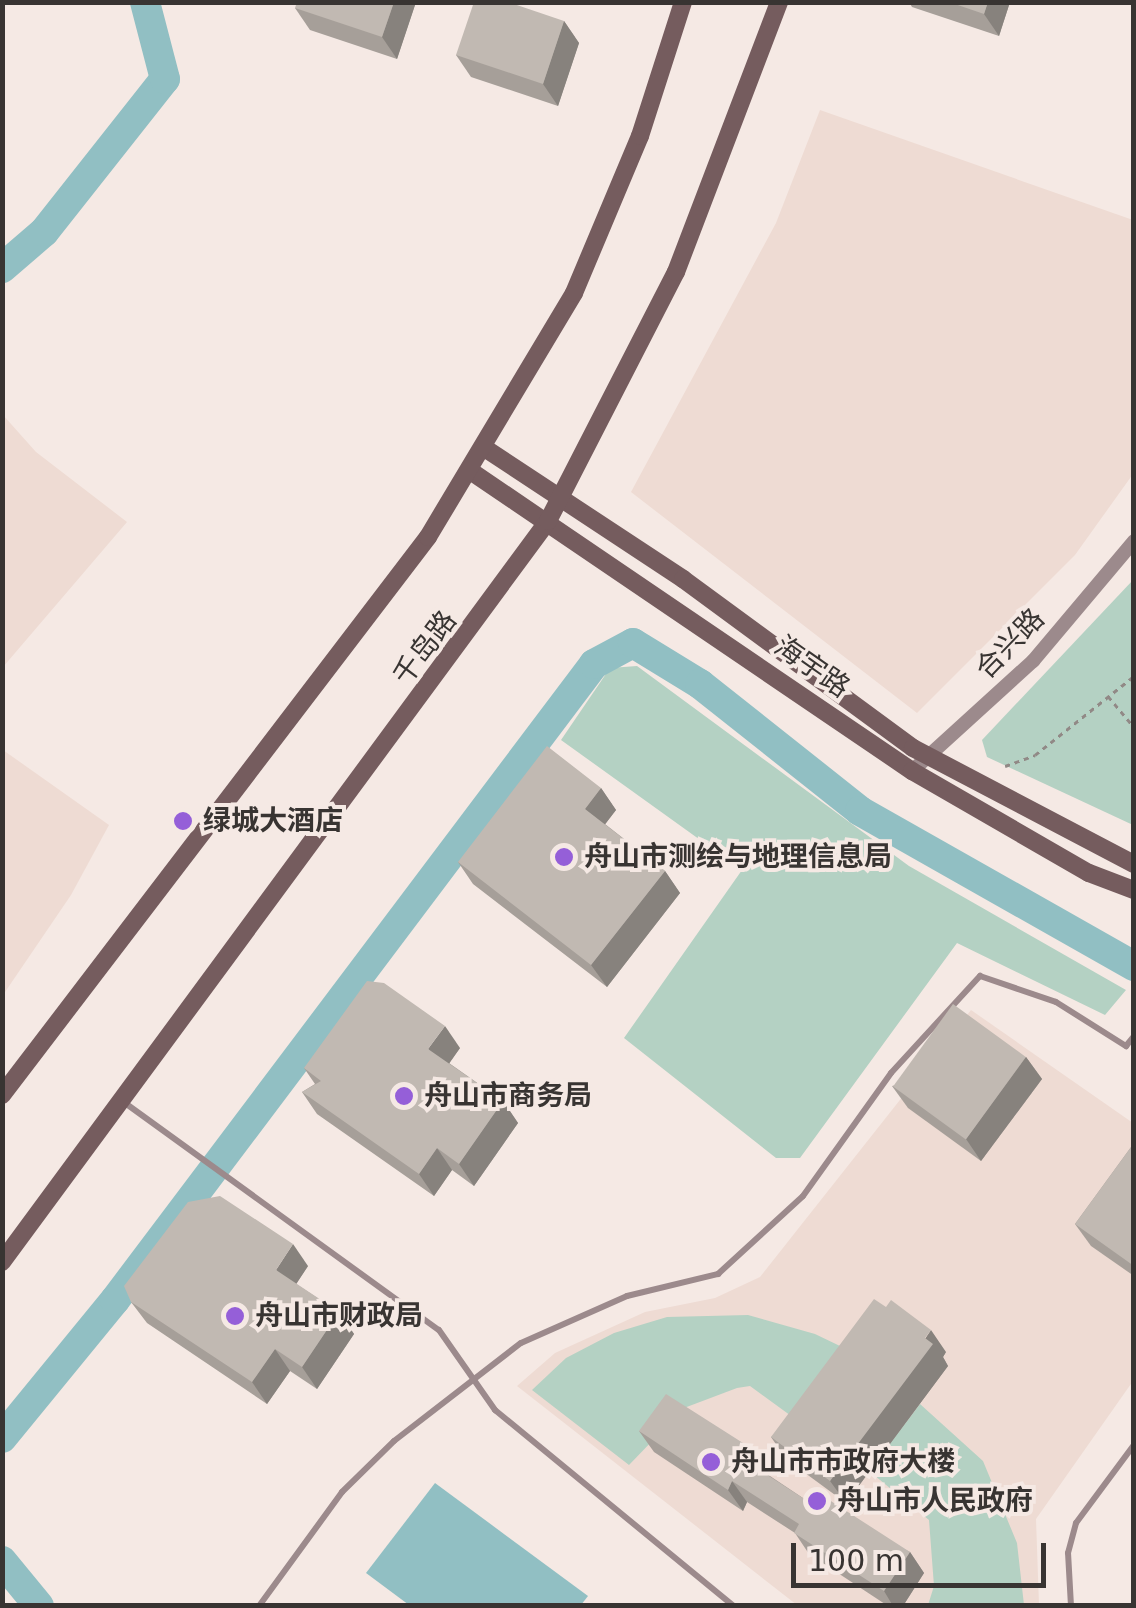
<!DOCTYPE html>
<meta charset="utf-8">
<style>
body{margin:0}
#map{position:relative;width:1136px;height:1608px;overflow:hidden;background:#f5e9e4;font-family:"DejaVu Sans","Noto Sans SC",sans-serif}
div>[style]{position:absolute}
.built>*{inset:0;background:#eedbd3}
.green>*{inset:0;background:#b4d1c3}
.water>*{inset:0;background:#91bfc3}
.river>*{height:30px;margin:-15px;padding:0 15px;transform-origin:15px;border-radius:15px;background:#91bfc3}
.path>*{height:2.5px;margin-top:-1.25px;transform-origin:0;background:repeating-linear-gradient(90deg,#918986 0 5px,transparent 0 10px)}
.lane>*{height:6px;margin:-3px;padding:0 3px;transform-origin:3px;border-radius:3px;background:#9c8a8c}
.street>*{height:14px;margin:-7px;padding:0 7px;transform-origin:7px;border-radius:7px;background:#9c8a8c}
.secondary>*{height:18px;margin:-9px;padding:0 9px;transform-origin:9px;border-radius:9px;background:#755c5e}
.wall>*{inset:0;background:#a69f99}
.shaded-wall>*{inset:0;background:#87827d}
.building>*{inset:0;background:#c1b9b2;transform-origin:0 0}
.dots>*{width:28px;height:28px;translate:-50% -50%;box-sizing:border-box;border:5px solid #f5e9e4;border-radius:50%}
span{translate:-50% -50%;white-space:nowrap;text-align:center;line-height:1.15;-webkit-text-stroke:8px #f5e9e4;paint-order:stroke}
.street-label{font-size:28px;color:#383432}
.poi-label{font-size:28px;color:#383432;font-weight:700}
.left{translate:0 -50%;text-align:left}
.frame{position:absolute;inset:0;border:5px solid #383432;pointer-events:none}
.scale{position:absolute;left:791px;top:1543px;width:255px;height:45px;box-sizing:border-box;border:5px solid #383432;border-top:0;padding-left:12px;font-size:30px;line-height:35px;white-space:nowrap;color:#383432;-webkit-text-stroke:8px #f5e9e4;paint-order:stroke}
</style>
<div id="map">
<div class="built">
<i style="clip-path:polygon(820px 110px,1133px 220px,1133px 474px,1075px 555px,917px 713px,631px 492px,776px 223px)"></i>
<i style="clip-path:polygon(3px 415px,36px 452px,127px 522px,3px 667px)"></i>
<i style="clip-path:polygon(3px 750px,109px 825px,71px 895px,3px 995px)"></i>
<i style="clip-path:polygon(971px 1010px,1133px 1123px,1133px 1381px,1036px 1519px,1039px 1605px,797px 1605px,517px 1386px,555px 1353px,645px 1312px,715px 1298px,760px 1277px)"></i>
</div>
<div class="green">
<i style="clip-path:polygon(1133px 580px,1133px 825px,987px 757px,982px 740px)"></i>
<i style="clip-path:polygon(637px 666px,909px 866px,1126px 990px,1105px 1015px,957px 943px,800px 1158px,776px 1158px,624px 1038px,742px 870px,561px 740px,610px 668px)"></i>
<i style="clip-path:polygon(748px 1315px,815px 1334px,865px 1358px,809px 1429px,750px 1386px,737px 1388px,684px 1408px,629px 1465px,532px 1390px,566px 1358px,614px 1333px,667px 1317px)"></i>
<i style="clip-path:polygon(920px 1404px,983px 1461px,1017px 1543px,1024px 1605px,928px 1605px,934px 1586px,929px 1520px,869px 1471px)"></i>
</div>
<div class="water">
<i style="clip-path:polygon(435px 1483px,588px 1596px,581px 1605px,409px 1605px,366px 1573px)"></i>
</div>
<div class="river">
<i style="left:2px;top:268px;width:55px;rotate:-40.6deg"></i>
<i style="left:44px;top:232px;width:195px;rotate:-51.7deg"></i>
<i style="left:165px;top:79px;width:80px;rotate:-104.6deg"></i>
<i style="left:2px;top:1438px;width:178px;rotate:-50.7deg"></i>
<i style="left:115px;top:1300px;width:796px;rotate:-53.01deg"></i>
<i style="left:594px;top:664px;width:44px;rotate:-28.3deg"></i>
<i style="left:633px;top:643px;width:79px;rotate:31.5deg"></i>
<i style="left:700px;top:684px;width:204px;rotate:38.4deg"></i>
<i style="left:860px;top:811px;width:315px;rotate:29.5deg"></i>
<i style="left:2px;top:1561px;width:58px;rotate:50.6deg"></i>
</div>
<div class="path">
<i style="left:1108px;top:696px;width:40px;rotate:50deg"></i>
<i style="left:1005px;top:766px;width:32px;rotate:-20deg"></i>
<i style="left:1035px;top:755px;width:127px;rotate:-38.6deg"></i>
</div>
<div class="lane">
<i style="left:125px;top:1103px;width:387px;rotate:35.9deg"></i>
<i style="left:439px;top:1330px;width:98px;rotate:55deg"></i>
<i style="left:495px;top:1410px;width:309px;rotate:39.4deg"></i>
<i style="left:259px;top:1606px;width:141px;rotate:-53.9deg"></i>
<i style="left:342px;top:1492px;width:73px;rotate:-44.4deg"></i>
<i style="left:394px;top:1441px;width:160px;rotate:-37.7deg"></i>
<i style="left:521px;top:1343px;width:116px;rotate:-23.9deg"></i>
<i style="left:627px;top:1296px;width:94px;rotate:-13.6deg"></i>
<i style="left:718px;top:1274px;width:115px;rotate:-42.5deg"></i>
<i style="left:803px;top:1196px;width:151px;rotate:-54.4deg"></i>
<i style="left:891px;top:1073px;width:132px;rotate:-47.5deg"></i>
<i style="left:980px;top:976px;width:80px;rotate:18.9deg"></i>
<i style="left:1056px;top:1002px;width:83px;rotate:32.2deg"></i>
<i style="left:1126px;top:1046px;width:13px;rotate:-51deg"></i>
<i style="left:1071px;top:1606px;width:53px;rotate:-93.2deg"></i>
<i style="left:1068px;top:1553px;width:31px;rotate:-75deg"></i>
<i style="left:1076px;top:1523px;width:97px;rotate:-53.4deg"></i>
</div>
<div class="street">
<i style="left:912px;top:771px;width:164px;rotate:-42.3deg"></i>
<i style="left:1033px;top:661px;width:157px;rotate:-49.9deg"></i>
</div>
<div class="secondary">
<i style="left:483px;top:447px;width:240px;rotate:33.4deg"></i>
<i style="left:683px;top:579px;width:285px;rotate:36.3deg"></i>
<i style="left:913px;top:748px;width:250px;rotate:27.7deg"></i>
<i style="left:469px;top:470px;width:536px;rotate:34.19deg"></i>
<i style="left:912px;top:771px;width:204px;rotate:30deg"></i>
<i style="left:1089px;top:873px;width:48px;rotate:20.7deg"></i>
<i style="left:2px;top:1095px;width:702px;rotate:-52.64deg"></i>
<i style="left:428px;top:537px;width:284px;rotate:-59.1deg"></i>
<i style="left:574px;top:293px;width:170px;rotate:-67.2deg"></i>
<i style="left:640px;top:136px;width:141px;rotate:-72.2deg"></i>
<i style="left:2px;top:1262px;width:920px;rotate:-53.62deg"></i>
<i style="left:548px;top:521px;width:280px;rotate:-62.8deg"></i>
<i style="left:676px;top:272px;width:289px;rotate:-69.1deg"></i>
</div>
<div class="wall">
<i style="clip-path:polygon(416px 2px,397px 59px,310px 30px,295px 8px)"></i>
<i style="clip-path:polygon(909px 2px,1010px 2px,999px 36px,912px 7px)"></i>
<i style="clip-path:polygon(564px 21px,579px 43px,558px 106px,471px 77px,456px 55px)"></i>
<i style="clip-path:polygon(601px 788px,616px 810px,605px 824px,665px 871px,680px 893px,607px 987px,473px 884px,458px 862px)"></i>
<i style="clip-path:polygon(460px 1048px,449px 1063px,503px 1101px,518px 1123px,474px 1186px,452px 1170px,434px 1196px,317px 1114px,302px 1092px,315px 1084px,304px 1068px)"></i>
<i style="clip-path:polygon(1026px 1057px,1042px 1079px,981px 1161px,908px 1108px,892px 1086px)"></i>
<i style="clip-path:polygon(1134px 1143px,1134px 1276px,1091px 1246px,1075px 1224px)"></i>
<i style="clip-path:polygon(308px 1266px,296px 1284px,339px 1312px,354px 1334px,317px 1389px,290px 1371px,267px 1404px,147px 1323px,131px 1302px)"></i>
<i style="clip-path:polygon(946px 1352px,943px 1357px,948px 1366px,846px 1503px,786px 1459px,771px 1437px)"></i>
<i style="clip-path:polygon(639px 1431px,754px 1450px,769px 1471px,767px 1474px,812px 1504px,910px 1552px,924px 1573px,903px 1606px,888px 1606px,809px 1554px,795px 1533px,747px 1502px,743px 1511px,654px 1452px)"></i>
</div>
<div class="shaded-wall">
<i style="clip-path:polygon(394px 2px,416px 2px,397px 59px,382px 37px)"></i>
<i style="clip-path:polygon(988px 2px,1010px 2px,999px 36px,984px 14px)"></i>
<i style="clip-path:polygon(564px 21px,579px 43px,558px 106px,543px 84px)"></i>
<i style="clip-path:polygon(601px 788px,616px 810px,600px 831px,585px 809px)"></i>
<i style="clip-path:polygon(665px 871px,680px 893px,607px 987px,591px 965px)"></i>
<i style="clip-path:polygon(445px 1026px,460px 1048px,444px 1071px,428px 1049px)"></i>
<i style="clip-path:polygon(1026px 1057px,1042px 1079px,981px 1161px,966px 1139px)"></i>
<i style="clip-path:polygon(503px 1101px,518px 1123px,474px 1186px,459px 1164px)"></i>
<i style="clip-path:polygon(437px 1148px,452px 1170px,434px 1196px,419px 1174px)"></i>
<i style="clip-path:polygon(293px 1244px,308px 1266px,291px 1292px,276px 1270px)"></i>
<i style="clip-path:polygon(339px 1312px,354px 1334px,317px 1389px,302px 1367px)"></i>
<i style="clip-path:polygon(931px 1330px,946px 1352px,943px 1357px,948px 1366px,846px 1503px,830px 1481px)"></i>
<i style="clip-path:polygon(275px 1349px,290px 1371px,267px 1404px,252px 1382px)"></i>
<i style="clip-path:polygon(754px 1450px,769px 1471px,760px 1482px,746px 1461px)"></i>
<i style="clip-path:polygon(732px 1481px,747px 1502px,743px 1511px,728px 1490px)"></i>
<i style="clip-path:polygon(910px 1552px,924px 1573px,903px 1606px,893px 1606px,884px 1591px)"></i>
</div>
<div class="building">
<i style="clip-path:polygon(297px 2px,394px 2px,382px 37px,295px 8px)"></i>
<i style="clip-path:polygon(474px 2px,508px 2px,564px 21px,543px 84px,456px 55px)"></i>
<i style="clip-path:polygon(949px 2px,988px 2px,984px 14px)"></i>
<i style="clip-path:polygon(547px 746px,601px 788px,585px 809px,665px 871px,591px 965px,458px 862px)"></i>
<i style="clip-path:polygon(367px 981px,384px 983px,445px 1026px,428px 1049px,503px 1101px,459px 1164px,437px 1148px,419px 1174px,302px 1092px,321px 1081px,304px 1068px)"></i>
<i style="left:953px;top:1004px;width:90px;height:102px;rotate:36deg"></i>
<i style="clip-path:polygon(1134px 1143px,1134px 1266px,1075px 1224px)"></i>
<i style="clip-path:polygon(220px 1196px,293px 1244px,276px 1270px,339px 1312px,302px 1367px,275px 1349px,252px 1382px,131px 1302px,124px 1286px,188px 1202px)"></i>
<i style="clip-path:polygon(874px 1299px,886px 1307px,891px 1300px,931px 1330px,925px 1338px,933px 1344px,830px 1481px,771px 1437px)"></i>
<i style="clip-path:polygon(666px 1394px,754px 1450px,746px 1461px,812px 1504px,820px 1494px,910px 1552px,884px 1591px,794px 1533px,799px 1524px,732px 1481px,728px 1490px,639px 1431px)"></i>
</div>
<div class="dots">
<i style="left:183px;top:821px;background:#955fd8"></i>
<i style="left:564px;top:857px;background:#955fd8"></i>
<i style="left:404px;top:1096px;background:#955fd8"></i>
<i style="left:235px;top:1316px;background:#955fd8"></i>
<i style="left:711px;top:1462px;background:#955fd8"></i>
<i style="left:817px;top:1501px;background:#955fd8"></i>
</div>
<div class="street-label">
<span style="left:1010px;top:644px;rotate:-46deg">合兴路</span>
<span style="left:425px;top:648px;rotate:-53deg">千岛路</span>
<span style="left:812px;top:667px;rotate:35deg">海宇路</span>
</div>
<div class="poi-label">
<span class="left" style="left:203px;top:821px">绿城大酒店</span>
<span class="left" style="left:584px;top:857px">舟山市测绘与地理信息局</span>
<span class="left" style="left:424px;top:1096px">舟山市商务局</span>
<span class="left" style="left:255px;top:1316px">舟山市财政局</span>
<span class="left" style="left:731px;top:1462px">舟山市市政府大楼</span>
<span class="left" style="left:837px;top:1501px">舟山市人民政府</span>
</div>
<div class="frame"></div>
<div class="scale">100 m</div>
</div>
